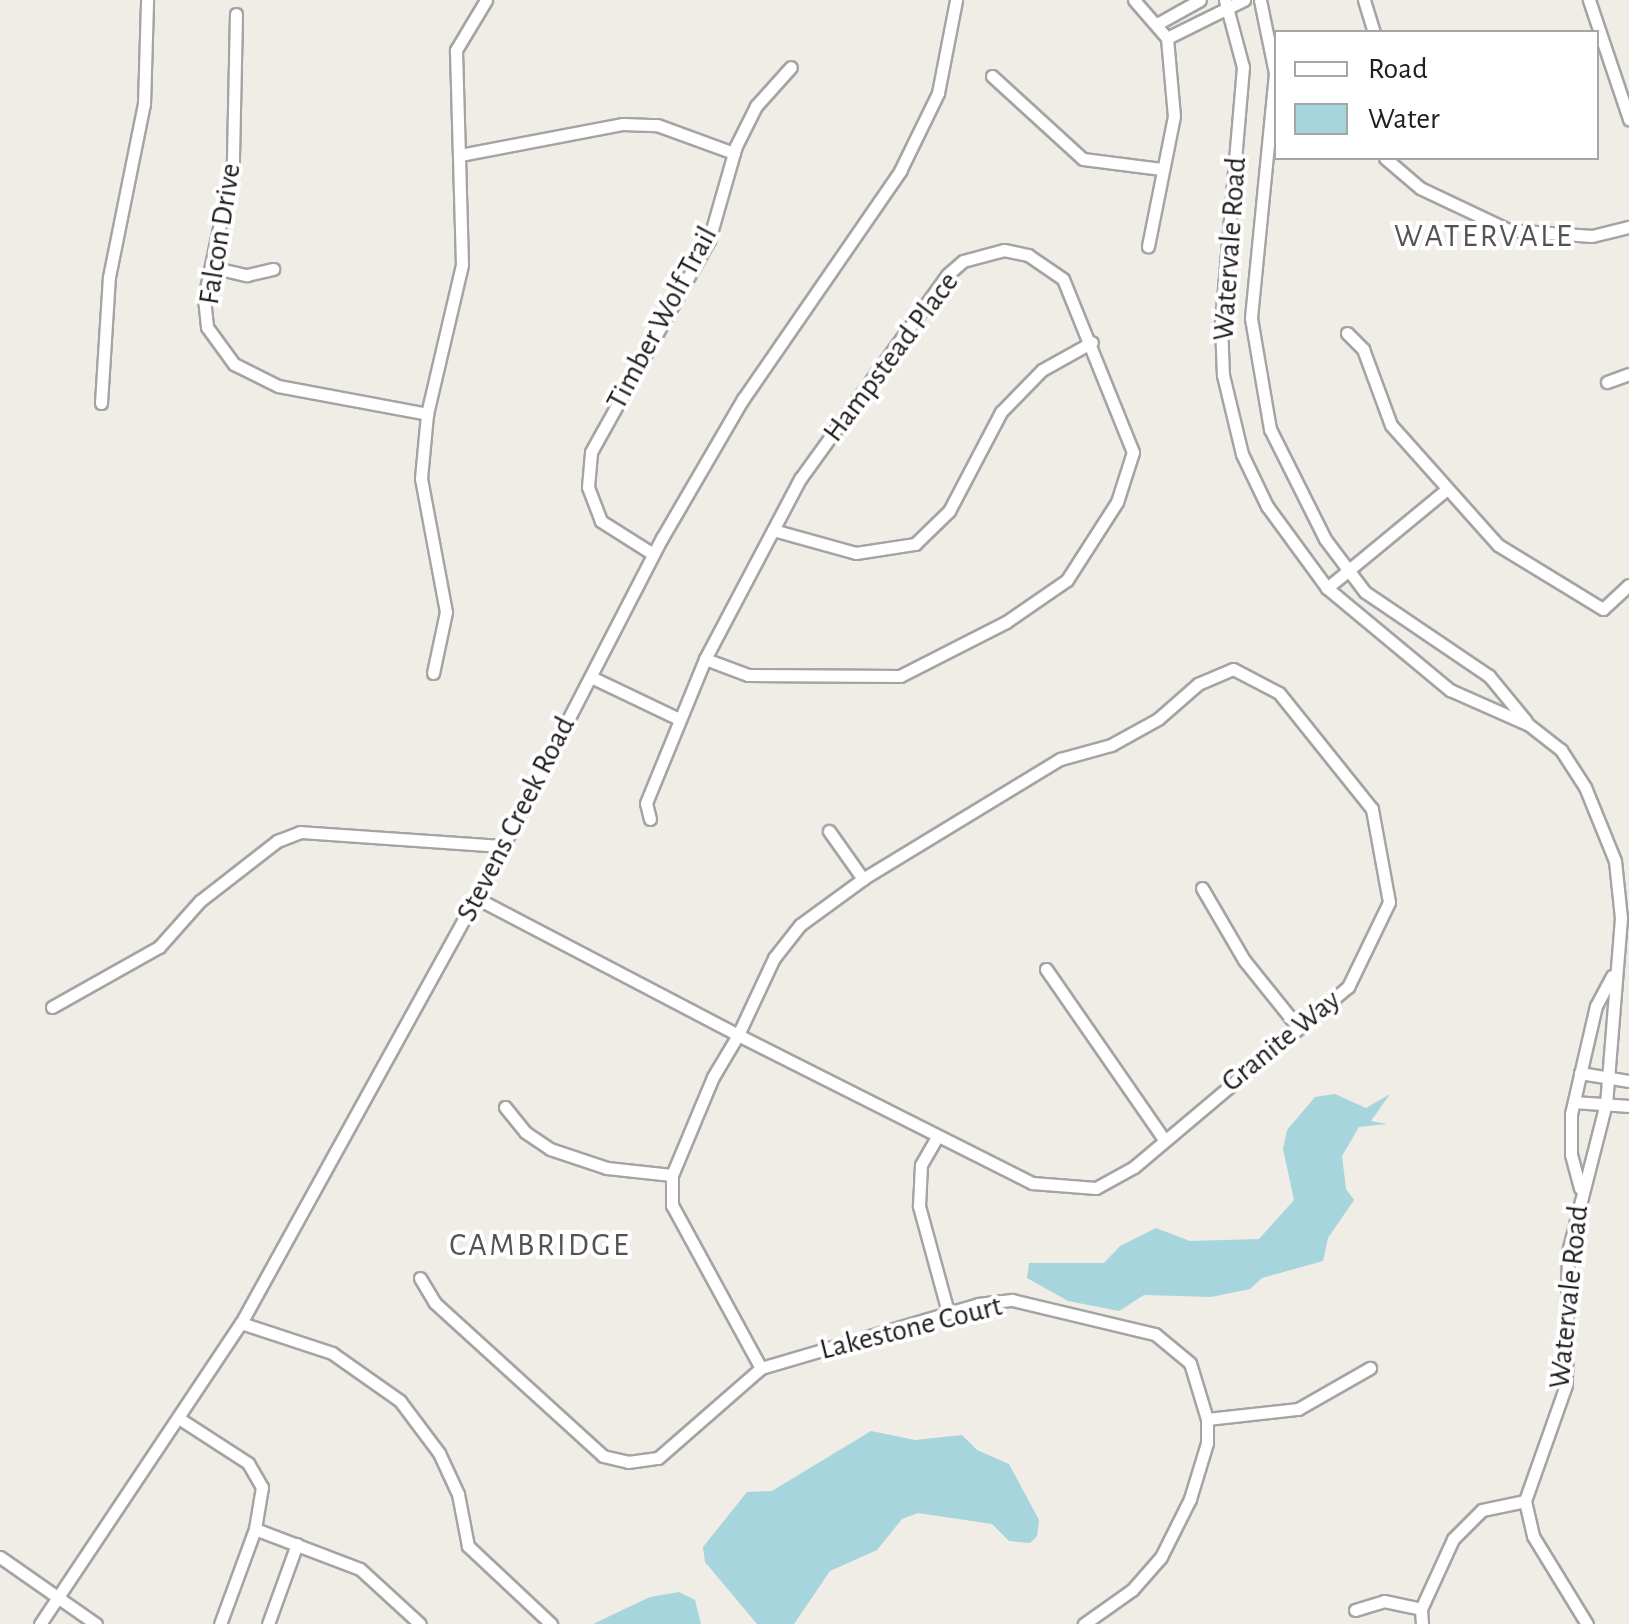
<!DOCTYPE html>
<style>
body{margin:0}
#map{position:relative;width:1629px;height:1624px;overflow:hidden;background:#f0ece6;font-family:"Alegreya Sans",sans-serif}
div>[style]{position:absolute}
.water>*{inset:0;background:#a7d5dd}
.roads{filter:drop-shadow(2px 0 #a4a4a4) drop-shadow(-2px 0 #a4a4a4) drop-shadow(0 2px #a4a4a4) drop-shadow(0 -2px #a4a4a4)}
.minor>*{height:11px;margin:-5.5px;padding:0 5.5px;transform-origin:5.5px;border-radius:5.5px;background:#fff}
span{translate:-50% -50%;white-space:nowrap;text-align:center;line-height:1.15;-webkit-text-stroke:8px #fff;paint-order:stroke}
.street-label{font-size:30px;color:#202020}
.neighbourhood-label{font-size:32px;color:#535353;letter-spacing:2.5px}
.legend{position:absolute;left:1274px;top:30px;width:325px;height:130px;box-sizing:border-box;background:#fff;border:2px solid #a6a6a6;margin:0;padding:12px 18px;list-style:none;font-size:30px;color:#202020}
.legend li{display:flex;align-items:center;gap:20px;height:50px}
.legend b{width:50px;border:2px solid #a6a6a6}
</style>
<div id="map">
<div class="water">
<i style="clip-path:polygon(1335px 1094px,1366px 1108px,1390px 1094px,1371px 1121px,1387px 1124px,1359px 1127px,1342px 1156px,1346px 1189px,1354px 1200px,1328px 1238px,1323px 1261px,1262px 1278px,1250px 1289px,1211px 1297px,1144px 1295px,1119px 1311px,1068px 1301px,1027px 1278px,1029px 1263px,1104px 1263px,1120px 1246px,1156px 1228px,1190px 1241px,1259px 1239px,1294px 1200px,1283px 1149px,1287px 1130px,1315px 1097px)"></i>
<i style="clip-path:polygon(871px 1431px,915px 1440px,962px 1435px,977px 1450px,1009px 1464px,1039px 1520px,1037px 1536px,1030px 1543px,1009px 1541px,992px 1524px,918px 1513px,902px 1519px,877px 1550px,830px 1571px,794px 1624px,757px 1624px,705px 1562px,703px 1547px,747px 1492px,772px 1491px)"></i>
<i style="clip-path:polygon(679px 1592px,695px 1600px,701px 1624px,593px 1624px,650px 1597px)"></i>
</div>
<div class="roads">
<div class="minor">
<i style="left:1134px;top:0;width:50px;rotate:49deg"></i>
<i style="left:1167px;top:38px;width:78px;rotate:84.9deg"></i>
<i style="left:1174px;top:116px;width:133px;rotate:101.3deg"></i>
<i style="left:1225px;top:0;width:69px;rotate:75deg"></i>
<i style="left:1243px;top:67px;width:258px;rotate:94.9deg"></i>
<i style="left:1221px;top:324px;width:51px;rotate:87.8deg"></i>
<i style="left:1223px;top:375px;width:81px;rotate:76.5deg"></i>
<i style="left:1242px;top:454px;width:58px;rotate:64.3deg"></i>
<i style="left:1267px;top:506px;width:102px;rotate:53.8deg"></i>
<i style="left:1327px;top:588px;width:160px;rotate:39.7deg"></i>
<i style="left:1450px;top:690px;width:86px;rotate:23.9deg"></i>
<i style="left:1529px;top:725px;width:41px;rotate:38deg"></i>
<i style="left:1561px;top:750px;width:44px;rotate:57deg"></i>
<i style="left:1585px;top:787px;width:80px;rotate:67.9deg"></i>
<i style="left:1615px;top:861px;width:57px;rotate:84deg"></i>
<i style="left:1621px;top:918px;width:186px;rotate:94.6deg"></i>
<i style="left:1606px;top:1103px;width:154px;rotate:104.3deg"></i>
<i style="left:1568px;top:1252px;width:133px;rotate:90.9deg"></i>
<i style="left:1566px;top:1385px;width:123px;rotate:109.5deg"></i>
<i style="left:1525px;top:1501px;width:36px;rotate:77deg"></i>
<i style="left:1533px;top:1536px;width:103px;rotate:58.5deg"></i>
<i style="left:1260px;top:0;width:75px;rotate:78.4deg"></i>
<i style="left:1275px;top:73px;width:246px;rotate:95.6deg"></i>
<i style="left:1251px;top:318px;width:113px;rotate:80.3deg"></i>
<i style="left:1270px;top:429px;width:123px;rotate:63.4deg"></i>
<i style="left:1325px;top:539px;width:66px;rotate:53deg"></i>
<i style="left:1365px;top:592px;width:150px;rotate:34.1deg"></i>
<i style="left:1489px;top:676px;width:58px;rotate:50.6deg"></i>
<i style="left:1364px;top:0;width:34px;rotate:73deg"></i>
<i style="left:1589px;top:0;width:126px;rotate:71.4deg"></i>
<i style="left:236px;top:14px;width:148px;rotate:91.2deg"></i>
<i style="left:233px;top:162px;width:139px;rotate:102deg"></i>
<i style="left:204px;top:298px;width:29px;rotate:84deg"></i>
<i style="left:207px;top:327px;width:46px;rotate:53.9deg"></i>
<i style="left:234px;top:364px;width:49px;rotate:26.6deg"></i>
<i style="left:278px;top:386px;width:152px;rotate:10.6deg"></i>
<i style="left:1157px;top:24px;width:49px;rotate:-29.2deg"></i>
<i style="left:1167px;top:38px;width:86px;rotate:-26.3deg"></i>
<i style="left:992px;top:76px;width:123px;rotate:42.4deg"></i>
<i style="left:1083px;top:159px;width:79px;rotate:7.3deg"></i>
<i style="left:460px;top:155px;width:166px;rotate:-10.8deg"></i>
<i style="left:623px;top:124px;width:34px;rotate:2deg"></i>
<i style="left:657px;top:125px;width:82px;rotate:20deg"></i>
<i style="left:1385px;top:158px;width:46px;rotate:40.6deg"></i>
<i style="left:1420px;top:188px;width:98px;rotate:25.3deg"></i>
<i style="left:1509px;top:230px;width:83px;rotate:4.1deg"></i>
<i style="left:1592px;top:236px;width:38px;rotate:-14deg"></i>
<i style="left:211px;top:267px;width:37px;rotate:13deg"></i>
<i style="left:247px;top:275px;width:27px;rotate:-13deg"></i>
<i style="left:1347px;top:333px;width:23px;rotate:45deg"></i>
<i style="left:1363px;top:349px;width:81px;rotate:69.8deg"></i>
<i style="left:1391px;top:425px;width:161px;rotate:48.3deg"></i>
<i style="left:1498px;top:545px;width:123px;rotate:31.4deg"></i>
<i style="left:1603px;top:609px;width:35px;rotate:-43deg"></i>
<i style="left:1607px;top:382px;width:23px;rotate:-20deg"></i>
<i style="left:101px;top:403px;width:126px;rotate:-86.4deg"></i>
<i style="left:109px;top:277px;width:177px;rotate:-78.6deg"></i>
<i style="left:144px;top:104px;width:104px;rotate:-88.3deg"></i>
<i style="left:773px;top:530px;width:86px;rotate:15.5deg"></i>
<i style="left:856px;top:553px;width:60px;rotate:-8.7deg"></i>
<i style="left:915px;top:544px;width:47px;rotate:-44.1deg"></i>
<i style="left:949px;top:511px;width:112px;rotate:-62.3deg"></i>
<i style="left:1001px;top:412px;width:59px;rotate:-45.7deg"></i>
<i style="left:1042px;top:370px;width:57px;rotate:-29.2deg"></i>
<i style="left:653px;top:554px;width:62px;rotate:-147.6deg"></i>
<i style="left:601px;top:521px;width:36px;rotate:-111deg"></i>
<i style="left:588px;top:487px;width:35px;rotate:-85deg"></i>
<i style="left:591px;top:452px;width:243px;rotate:-60.9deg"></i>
<i style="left:709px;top:240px;width:98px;rotate:-74deg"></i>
<i style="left:736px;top:146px;width:45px;rotate:-63.4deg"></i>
<i style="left:756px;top:106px;width:52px;rotate:-48.1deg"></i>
<i style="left:1327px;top:588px;width:154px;rotate:-39.5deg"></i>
<i style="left:433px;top:673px;width:62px;rotate:-78deg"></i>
<i style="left:446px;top:612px;width:136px;rotate:-100.6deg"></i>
<i style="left:421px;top:478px;width:64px;rotate:-84.6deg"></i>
<i style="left:427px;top:414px;width:153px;rotate:-76.8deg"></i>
<i style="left:462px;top:265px;width:215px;rotate:-91.6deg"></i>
<i style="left:456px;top:50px;width:58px;rotate:-59deg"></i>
<i style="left:591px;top:677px;width:98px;rotate:25.5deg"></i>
<i style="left:650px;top:819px;width:16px;rotate:-104deg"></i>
<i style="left:646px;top:803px;width:156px;rotate:-67.7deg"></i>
<i style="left:705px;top:659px;width:204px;rotate:-62.2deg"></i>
<i style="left:800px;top:479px;width:251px;rotate:-54.2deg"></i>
<i style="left:947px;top:275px;width:21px;rotate:-41deg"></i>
<i style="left:963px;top:261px;width:42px;rotate:-15deg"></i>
<i style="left:1004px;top:250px;width:25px;rotate:12deg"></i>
<i style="left:1028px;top:255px;width:42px;rotate:34.4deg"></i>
<i style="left:1063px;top:279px;width:187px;rotate:68deg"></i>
<i style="left:1133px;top:452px;width:52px;rotate:107.7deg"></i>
<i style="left:1117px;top:502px;width:93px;rotate:122.7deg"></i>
<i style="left:1067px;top:580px;width:74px;rotate:145.5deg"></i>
<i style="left:1006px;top:622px;width:119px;rotate:153deg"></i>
<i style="left:900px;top:676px;width:152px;rotate:-179.6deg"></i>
<i style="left:748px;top:675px;width:46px;rotate:-159.6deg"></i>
<i style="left:829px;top:831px;width:59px;rotate:54.7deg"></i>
<i style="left:1202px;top:888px;width:83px;rotate:59.7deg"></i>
<i style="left:1244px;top:960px;width:85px;rotate:51.2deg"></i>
<i style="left:476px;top:898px;width:296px;rotate:27.6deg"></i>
<i style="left:738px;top:1035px;width:329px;rotate:26.7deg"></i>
<i style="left:1032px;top:1183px;width:64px;rotate:4.5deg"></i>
<i style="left:1096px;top:1188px;width:43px;rotate:-28.9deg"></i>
<i style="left:1134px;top:1167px;width:280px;rotate:-40.1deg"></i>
<i style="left:1348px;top:987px;width:94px;rotate:-64.2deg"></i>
<i style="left:1389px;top:902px;width:95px;rotate:-100.4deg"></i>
<i style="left:1372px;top:809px;width:149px;rotate:-128.7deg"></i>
<i style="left:1279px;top:693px;width:52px;rotate:-152.4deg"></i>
<i style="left:1233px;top:669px;width:38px;rotate:157deg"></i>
<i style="left:1198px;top:684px;width:53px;rotate:138.8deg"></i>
<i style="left:1158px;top:719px;width:54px;rotate:151deg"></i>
<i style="left:1111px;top:745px;width:53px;rotate:164.6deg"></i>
<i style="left:1060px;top:759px;width:231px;rotate:148.7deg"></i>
<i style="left:863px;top:879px;width:78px;rotate:143.9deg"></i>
<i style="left:800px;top:925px;width:42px;rotate:128.2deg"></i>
<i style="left:774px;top:958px;width:85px;rotate:115.1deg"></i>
<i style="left:738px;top:1035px;width:49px;rotate:120.8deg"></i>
<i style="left:713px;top:1077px;width:106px;rotate:112.7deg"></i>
<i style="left:672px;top:1175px;width:30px;rotate:90deg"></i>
<i style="left:672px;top:1205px;width:186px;rotate:61.4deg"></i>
<i style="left:1046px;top:969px;width:206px;rotate:55.3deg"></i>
<i style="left:52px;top:1007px;width:123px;rotate:-29.3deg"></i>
<i style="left:159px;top:947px;width:62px;rotate:-48.3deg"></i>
<i style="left:200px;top:901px;width:98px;rotate:-37.9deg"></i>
<i style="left:277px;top:841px;width:25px;rotate:-21deg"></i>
<i style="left:300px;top:832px;width:200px;rotate:4deg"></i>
<i style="left:1580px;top:1073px;width:50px;rotate:9.3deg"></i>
<i style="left:1574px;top:1102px;width:55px;rotate:4.2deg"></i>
<i style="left:505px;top:1107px;width:32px;rotate:51deg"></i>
<i style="left:525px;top:1132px;width:30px;rotate:34deg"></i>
<i style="left:550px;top:1149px;width:60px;rotate:18.4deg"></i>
<i style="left:607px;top:1168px;width:65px;rotate:6.1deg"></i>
<i style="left:937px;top:1137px;width:32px;rotate:120deg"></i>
<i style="left:921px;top:1165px;width:41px;rotate:92.8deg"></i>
<i style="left:919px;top:1206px;width:110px;rotate:74.7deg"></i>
<i style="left:1580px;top:1188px;width:35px;rotate:-105deg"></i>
<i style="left:1571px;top:1154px;width:40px;rotate:-90deg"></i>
<i style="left:1571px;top:1114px;width:111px;rotate:-77deg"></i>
<i style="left:1596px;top:1006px;width:34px;rotate:-62deg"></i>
<i style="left:420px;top:1278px;width:29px;rotate:59deg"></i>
<i style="left:435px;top:1303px;width:227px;rotate:42.3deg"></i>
<i style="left:603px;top:1456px;width:26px;rotate:13deg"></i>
<i style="left:628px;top:1462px;width:30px;rotate:-8deg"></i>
<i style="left:658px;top:1458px;width:137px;rotate:-41.1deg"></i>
<i style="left:761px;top:1368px;width:226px;rotate:-16.4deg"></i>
<i style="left:978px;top:1304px;width:34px;rotate:-7deg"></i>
<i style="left:1012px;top:1300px;width:147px;rotate:13.4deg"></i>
<i style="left:1155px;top:1334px;width:45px;rotate:39.6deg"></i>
<i style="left:1190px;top:1363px;width:59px;rotate:73.1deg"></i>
<i style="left:1207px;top:1419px;width:24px;rotate:90deg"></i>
<i style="left:1207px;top:1443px;width:59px;rotate:106.9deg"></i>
<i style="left:1190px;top:1499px;width:65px;rotate:116.6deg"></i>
<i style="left:1161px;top:1557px;width:44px;rotate:131.3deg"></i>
<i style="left:1132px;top:1590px;width:59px;rotate:144.7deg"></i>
<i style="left:241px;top:1323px;width:96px;rotate:18.2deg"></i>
<i style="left:332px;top:1353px;width:83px;rotate:35.2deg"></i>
<i style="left:400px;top:1401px;width:65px;rotate:53.1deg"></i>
<i style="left:439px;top:1453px;width:45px;rotate:65.1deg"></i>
<i style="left:458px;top:1494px;width:53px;rotate:79.1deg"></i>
<i style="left:468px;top:1546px;width:114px;rotate:43.2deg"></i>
<i style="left:180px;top:1419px;width:81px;rotate:32.9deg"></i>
<i style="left:248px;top:1463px;width:28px;rotate:60deg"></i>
<i style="left:262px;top:1487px;width:43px;rotate:99.5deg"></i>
<i style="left:255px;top:1529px;width:101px;rotate:110.2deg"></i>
<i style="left:1207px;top:1419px;width:92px;rotate:-6.3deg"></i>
<i style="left:1298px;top:1409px;width:83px;rotate:-29.7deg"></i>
<i style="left:255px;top:1529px;width:112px;rotate:20.9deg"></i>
<i style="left:360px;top:1569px;width:81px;rotate:42.5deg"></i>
<i style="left:0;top:1557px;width:117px;rotate:34.9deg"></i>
<i style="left:1355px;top:1610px;width:30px;rotate:-17deg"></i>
<i style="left:1384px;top:1601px;width:38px;rotate:12deg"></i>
<i style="left:40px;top:1624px;width:362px;rotate:-56.3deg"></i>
<i style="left:241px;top:1323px;width:486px;rotate:-61.1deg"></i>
<i style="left:476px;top:898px;width:405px;rotate:-62.7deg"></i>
<i style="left:662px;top:538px;width:161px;rotate:-59.8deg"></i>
<i style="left:743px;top:399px;width:277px;rotate:-55.4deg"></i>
<i style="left:900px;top:171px;width:87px;rotate:-64deg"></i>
<i style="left:938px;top:93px;width:95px;rotate:-79deg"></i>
<i style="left:268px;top:1624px;width:85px;rotate:-70.1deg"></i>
<i style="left:1422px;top:1624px;width:15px;rotate:-94deg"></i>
<i style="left:1421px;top:1609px;width:77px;rotate:-65.4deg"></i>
<i style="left:1453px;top:1539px;width:41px;rotate:-45deg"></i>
<i style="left:1482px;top:1510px;width:44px;rotate:-11.8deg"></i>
</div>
</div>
<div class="street-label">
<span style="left:220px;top:234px;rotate:-81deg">Falcon Drive</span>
<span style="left:1230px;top:249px;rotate:-86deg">Watervale Road</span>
<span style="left:662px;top:318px;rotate:-62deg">Timber Wolf Trail</span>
<span style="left:891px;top:357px;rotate:-53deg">Hampstead Place</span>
<span style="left:516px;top:819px;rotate:-63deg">Stevens Creek Road</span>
<span style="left:1281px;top:1041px;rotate:-39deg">Granite Way</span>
<span style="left:1569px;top:1297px;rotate:-84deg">Watervale Road</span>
<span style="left:911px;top:1328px;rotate:-14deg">Lakestone Court</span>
</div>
<div class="neighbourhood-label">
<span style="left:1484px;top:236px">WATERVALE</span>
<span style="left:540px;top:1245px">CAMBRIDGE</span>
</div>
<ul class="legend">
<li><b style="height:12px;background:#fff"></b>Road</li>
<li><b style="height:28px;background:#a7d5dd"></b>Water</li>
</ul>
</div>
